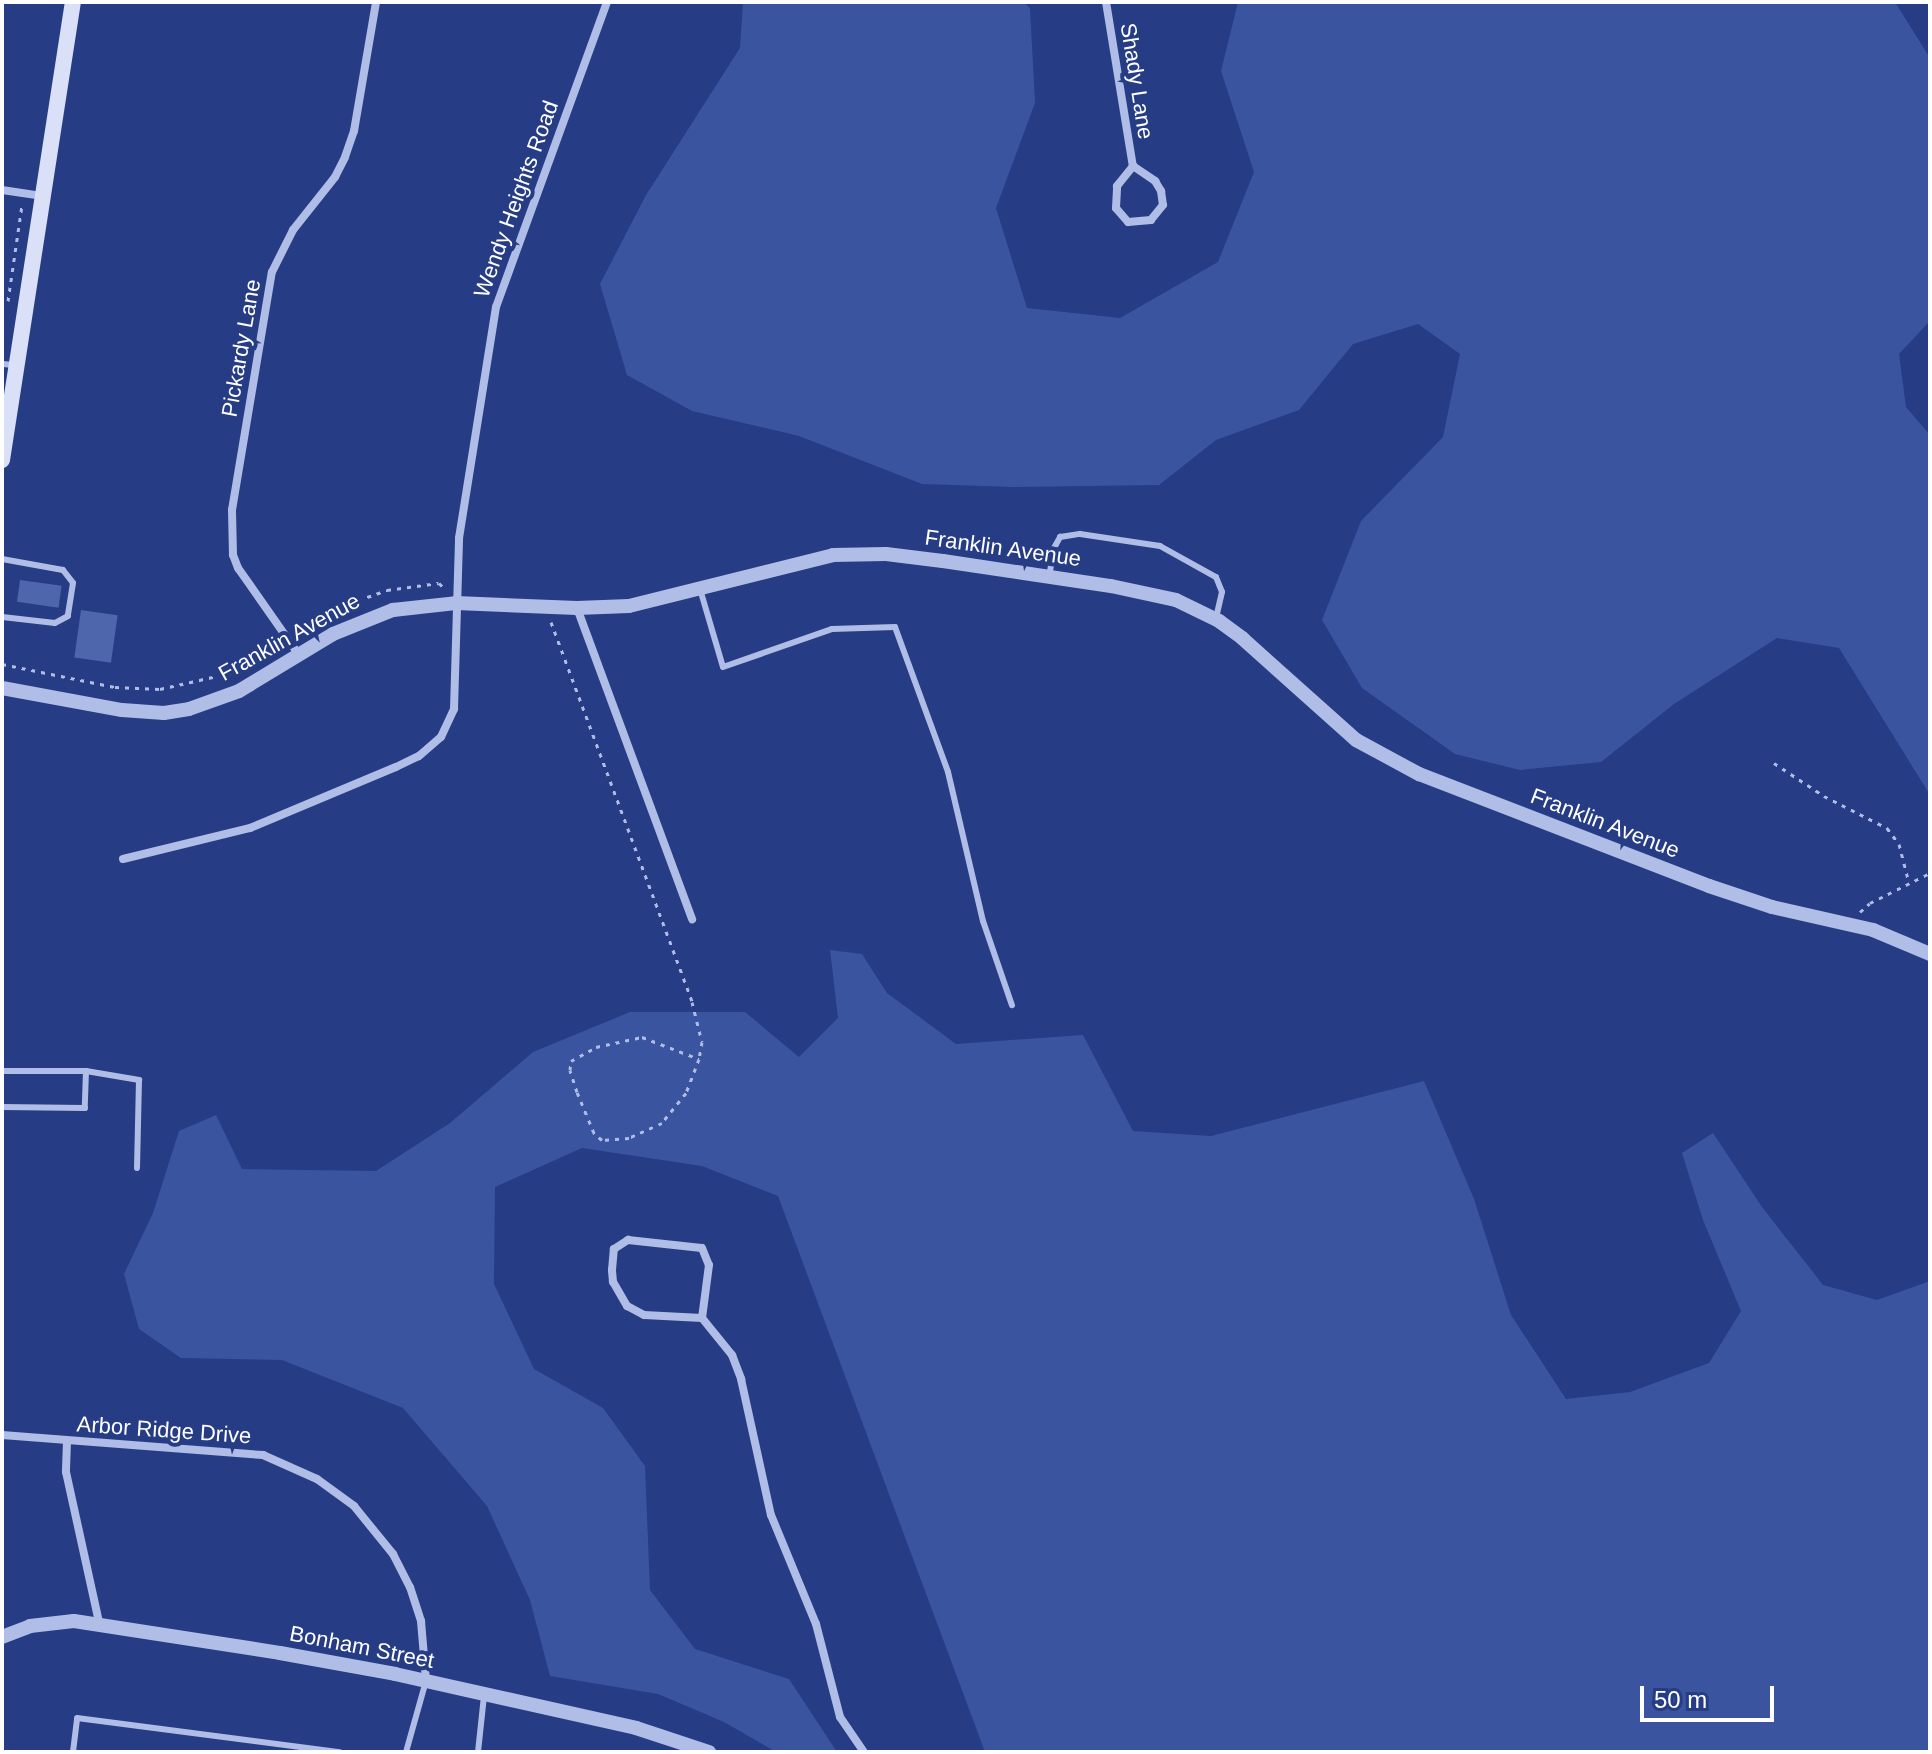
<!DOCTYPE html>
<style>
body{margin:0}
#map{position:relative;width:1932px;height:1754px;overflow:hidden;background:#263c84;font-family:Helvetica,sans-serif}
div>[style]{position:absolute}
.green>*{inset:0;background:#3a54a0}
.building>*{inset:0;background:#4e66ab;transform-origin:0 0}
.path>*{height:3px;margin-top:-1.5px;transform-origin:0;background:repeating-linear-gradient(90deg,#afbde7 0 4px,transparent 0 10px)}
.service>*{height:6px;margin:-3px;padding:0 3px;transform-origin:3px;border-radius:3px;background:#afbde7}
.minor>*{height:8px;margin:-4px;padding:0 4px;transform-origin:4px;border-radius:4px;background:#afbde7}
.tertiary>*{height:14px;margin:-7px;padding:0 7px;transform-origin:7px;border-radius:7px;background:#afbde7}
.secondary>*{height:16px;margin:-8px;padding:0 8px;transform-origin:8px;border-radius:8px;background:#d9e0f7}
span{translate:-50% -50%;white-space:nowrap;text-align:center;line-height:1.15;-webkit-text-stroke:8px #263c84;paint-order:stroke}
.street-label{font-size:22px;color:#fff}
.frame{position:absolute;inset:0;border:4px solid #fff;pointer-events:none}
.scale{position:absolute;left:1640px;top:1686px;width:134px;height:36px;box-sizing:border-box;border:4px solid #fff;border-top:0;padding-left:10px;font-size:24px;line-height:28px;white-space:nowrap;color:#fff;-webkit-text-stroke:6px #263c84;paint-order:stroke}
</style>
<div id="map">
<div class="green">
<i style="clip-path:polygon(743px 2px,1023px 2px,1030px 8px,1035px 103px,996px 208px,1027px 308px,1120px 318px,1218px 262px,1254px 172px,1221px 71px,1238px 2px,1895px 2px,1930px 58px,1930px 321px,1899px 354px,1906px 407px,1930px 435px,1930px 795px,1839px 648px,1777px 638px,1674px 704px,1601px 762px,1520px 770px,1455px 754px,1362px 688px,1322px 620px,1361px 521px,1443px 437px,1460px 354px,1418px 324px,1353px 344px,1299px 410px,1216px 440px,1159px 485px,1013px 487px,922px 484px,799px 436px,692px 411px,627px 375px,600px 284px,646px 195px,740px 48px)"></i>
<i style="clip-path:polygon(830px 950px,862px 954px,887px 993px,956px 1044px,1083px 1035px,1133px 1131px,1211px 1136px,1424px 1081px,1474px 1199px,1511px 1315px,1566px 1399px,1630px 1392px,1709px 1363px,1741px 1311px,1703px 1220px,1682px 1153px,1713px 1133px,1762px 1207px,1823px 1285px,1877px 1300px,1930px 1281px,1930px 1752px,985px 1752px,778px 1196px,702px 1166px,582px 1148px,495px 1187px,494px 1284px,534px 1369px,603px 1408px,645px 1466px,650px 1590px,695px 1649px,789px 1679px,837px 1752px,776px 1752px,724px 1722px,658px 1694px,550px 1676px,530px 1600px,487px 1506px,403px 1408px,282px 1360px,181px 1358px,139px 1329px,124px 1274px,153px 1213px,179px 1131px,216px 1115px,242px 1169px,376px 1171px,450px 1123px,533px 1052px,630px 1012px,745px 1012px,799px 1057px,838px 1018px)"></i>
</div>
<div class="building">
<i style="left:20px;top:580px;width:42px;height:22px;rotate:8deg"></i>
<i style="left:81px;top:610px;width:37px;height:48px;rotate:8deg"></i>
</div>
<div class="path">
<i style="left:8px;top:301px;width:97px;rotate:-81.7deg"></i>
<i style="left:551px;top:622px;width:405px;rotate:69.6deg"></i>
<i style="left:692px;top:1002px;width:41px;rotate:76deg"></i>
<i style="left:702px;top:1042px;width:17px;rotate:100deg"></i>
<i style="left:298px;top:631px;width:48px;rotate:-30.3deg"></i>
<i style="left:339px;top:607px;width:51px;rotate:-19.5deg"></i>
<i style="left:387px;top:590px;width:52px;rotate:-7.7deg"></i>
<i style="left:439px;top:583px;width:8px;rotate:45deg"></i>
<i style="left:2px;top:664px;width:115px;rotate:11.5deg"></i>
<i style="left:115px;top:687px;width:45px;rotate:2.5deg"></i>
<i style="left:160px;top:689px;width:72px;rotate:-12.9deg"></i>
<i style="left:230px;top:673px;width:56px;rotate:-31.1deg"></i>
<i style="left:1774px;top:763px;width:60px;rotate:33.4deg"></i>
<i style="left:1824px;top:796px;width:71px;rotate:26.9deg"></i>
<i style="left:1887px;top:828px;width:20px;rotate:53deg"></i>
<i style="left:1899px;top:844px;width:40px;rotate:75.6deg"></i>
<i style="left:1860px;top:912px;width:13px;rotate:-42deg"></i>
<i style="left:1870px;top:903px;width:67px;rotate:-26.6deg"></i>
<i style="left:642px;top:1037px;width:61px;rotate:21.1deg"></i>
<i style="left:699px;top:1059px;width:36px;rotate:111deg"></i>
<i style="left:686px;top:1093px;width:38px;rotate:129deg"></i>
<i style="left:662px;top:1123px;width:36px;rotate:156deg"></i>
<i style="left:629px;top:1138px;width:27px;rotate:176deg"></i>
<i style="left:602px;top:1140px;width:11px;rotate:-139deg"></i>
<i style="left:594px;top:1133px;width:44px;rotate:-112.5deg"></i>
<i style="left:577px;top:1092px;width:23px;rotate:-108deg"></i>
<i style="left:570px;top:1070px;width:9px;rotate:-84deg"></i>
<i style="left:571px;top:1061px;width:29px;rotate:-29deg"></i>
<i style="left:596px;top:1047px;width:47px;rotate:-12.3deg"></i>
</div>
<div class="service">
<i style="left:2px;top:364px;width:14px;rotate:4deg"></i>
<i style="left:2px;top:559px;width:62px;rotate:10.2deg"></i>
<i style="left:63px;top:570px;width:16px;rotate:52deg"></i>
<i style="left:73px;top:583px;width:33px;rotate:99deg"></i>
<i style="left:68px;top:616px;width:15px;rotate:152deg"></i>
<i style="left:55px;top:623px;width:53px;rotate:-173.5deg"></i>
<i style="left:1049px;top:578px;width:30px;rotate:-81deg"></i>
<i style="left:1054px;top:548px;width:13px;rotate:-61deg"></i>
<i style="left:1060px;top:537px;width:20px;rotate:-9deg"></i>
<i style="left:1080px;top:534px;width:81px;rotate:8.5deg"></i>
<i style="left:1160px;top:546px;width:64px;rotate:29deg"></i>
<i style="left:1216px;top:577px;width:16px;rotate:68deg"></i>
<i style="left:1222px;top:592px;width:28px;rotate:103deg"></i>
<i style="left:700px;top:589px;width:81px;rotate:73.6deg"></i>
<i style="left:723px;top:667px;width:115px;rotate:-19.2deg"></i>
<i style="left:832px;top:629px;width:63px;rotate:-1.8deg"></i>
<i style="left:895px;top:627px;width:154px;rotate:69.9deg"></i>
<i style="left:948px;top:772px;width:153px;rotate:76.8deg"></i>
<i style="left:983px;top:921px;width:89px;rotate:71deg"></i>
<i style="left:2px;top:1071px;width:84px"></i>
<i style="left:86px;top:1071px;width:37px;rotate:92deg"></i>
<i style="left:85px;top:1108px;width:83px;rotate:-179.3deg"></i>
<i style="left:86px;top:1071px;width:54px;rotate:9.6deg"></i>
<i style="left:139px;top:1080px;width:88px;rotate:91.3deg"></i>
<i style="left:73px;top:1752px;width:34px;rotate:-83deg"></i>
<i style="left:77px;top:1718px;width:265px;rotate:7.4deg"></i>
<i style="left:406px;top:1752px;width:74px;rotate:-74.3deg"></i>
<i style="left:478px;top:1752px;width:56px;rotate:-83.9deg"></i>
</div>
<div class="minor">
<i style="left:1106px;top:2px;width:166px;rotate:80.7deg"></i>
<i style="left:1133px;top:166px;width:27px;rotate:34deg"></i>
<i style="left:1155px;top:181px;width:12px;rotate:59deg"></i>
<i style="left:1161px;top:191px;width:14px;rotate:82deg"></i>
<i style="left:1163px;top:205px;width:19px;rotate:129deg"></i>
<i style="left:1151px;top:220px;width:23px;rotate:175deg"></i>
<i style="left:1128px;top:222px;width:18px;rotate:-131deg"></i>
<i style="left:1116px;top:208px;width:22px;rotate:-87deg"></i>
<i style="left:1117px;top:186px;width:26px;rotate:-51deg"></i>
<i style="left:2px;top:190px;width:40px;rotate:8.5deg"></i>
<i style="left:577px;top:608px;width:332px;rotate:69.7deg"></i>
<i style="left:299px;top:655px;width:106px;rotate:-125deg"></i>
<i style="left:238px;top:568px;width:14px;rotate:-111deg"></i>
<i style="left:233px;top:555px;width:45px;rotate:-91.3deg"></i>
<i style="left:232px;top:510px;width:241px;rotate:-80.5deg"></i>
<i style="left:272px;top:272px;width:47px;rotate:-63.4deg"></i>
<i style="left:293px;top:230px;width:68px;rotate:-51.6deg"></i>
<i style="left:335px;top:177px;width:22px;rotate:-63deg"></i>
<i style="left:345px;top:157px;width:28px;rotate:-71deg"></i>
<i style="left:354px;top:131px;width:131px;rotate:-80.3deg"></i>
<i style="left:123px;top:859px;width:131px;rotate:-13.7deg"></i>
<i style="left:250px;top:828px;width:158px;rotate:-22.7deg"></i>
<i style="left:396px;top:767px;width:25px;rotate:-26deg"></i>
<i style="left:419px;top:756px;width:29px;rotate:-41deg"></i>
<i style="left:441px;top:737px;width:31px;rotate:-65deg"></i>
<i style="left:454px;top:709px;width:171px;rotate:-88.3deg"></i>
<i style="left:459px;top:538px;width:234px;rotate:-80.9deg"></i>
<i style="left:496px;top:307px;width:325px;rotate:-70deg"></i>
<i style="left:628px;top:1240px;width:74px;rotate:6.2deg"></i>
<i style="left:702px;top:1248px;width:18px;rotate:68deg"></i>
<i style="left:709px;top:1265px;width:53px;rotate:97.5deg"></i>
<i style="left:702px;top:1318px;width:58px;rotate:-177deg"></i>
<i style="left:644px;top:1315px;width:19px;rotate:-152deg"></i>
<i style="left:627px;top:1306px;width:28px;rotate:-120deg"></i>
<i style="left:613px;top:1282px;width:12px;rotate:-95deg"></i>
<i style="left:612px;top:1270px;width:21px;rotate:-85deg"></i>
<i style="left:614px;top:1249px;width:17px;rotate:-33deg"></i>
<i style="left:702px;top:1318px;width:48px;rotate:51deg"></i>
<i style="left:732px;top:1355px;width:26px;rotate:69deg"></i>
<i style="left:741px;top:1379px;width:139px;rotate:77.6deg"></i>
<i style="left:771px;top:1515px;width:118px;rotate:67.6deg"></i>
<i style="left:816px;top:1624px;width:96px;rotate:75.5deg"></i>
<i style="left:840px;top:1717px;width:42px;rotate:55.6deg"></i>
<i style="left:2px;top:1435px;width:262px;rotate:4.4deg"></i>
<i style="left:263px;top:1455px;width:59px;rotate:24deg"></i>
<i style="left:317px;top:1479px;width:46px;rotate:36.1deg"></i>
<i style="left:354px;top:1506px;width:62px;rotate:50.9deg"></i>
<i style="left:393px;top:1554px;width:37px;rotate:63deg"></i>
<i style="left:410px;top:1587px;width:36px;rotate:72deg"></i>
<i style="left:421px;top:1621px;width:60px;rotate:85.2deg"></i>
<i style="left:67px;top:1441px;width:31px;rotate:92deg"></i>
<i style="left:66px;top:1472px;width:158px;rotate:77.6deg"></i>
</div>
<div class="tertiary">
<i style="left:2px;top:688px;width:122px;rotate:10.4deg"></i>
<i style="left:122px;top:710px;width:42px;rotate:4.1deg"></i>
<i style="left:164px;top:713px;width:25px;rotate:-9deg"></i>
<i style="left:189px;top:709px;width:53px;rotate:-19.8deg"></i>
<i style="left:239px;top:691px;width:110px;rotate:-31.2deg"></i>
<i style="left:333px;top:634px;width:65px;rotate:-21.8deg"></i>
<i style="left:393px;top:610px;width:63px;rotate:-6.3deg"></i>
<i style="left:456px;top:603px;width:121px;rotate:2.4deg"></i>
<i style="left:577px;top:608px;width:52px;rotate:-2.2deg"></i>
<i style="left:629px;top:606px;width:210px;rotate:-14deg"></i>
<i style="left:833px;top:555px;width:53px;rotate:-1.1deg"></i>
<i style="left:886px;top:554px;width:57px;rotate:7deg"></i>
<i style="left:943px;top:561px;width:170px;rotate:8.5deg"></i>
<i style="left:1111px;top:586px;width:66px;rotate:12.2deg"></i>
<i style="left:1176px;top:600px;width:48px;rotate:26deg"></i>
<i style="left:1219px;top:621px;width:29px;rotate:36deg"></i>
<i style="left:1242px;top:638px;width:153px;rotate:41.8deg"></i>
<i style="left:1356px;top:740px;width:72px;rotate:28.4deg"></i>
<i style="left:1419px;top:774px;width:311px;rotate:21.1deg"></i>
<i style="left:1709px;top:886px;width:66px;rotate:18.4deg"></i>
<i style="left:1772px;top:907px;width:104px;rotate:12.8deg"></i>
<i style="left:1873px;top:930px;width:62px;rotate:22.8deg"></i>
<i style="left:2px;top:1637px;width:30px;rotate:-21deg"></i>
<i style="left:30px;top:1626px;width:44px;rotate:-6.5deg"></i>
<i style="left:74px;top:1621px;width:208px;rotate:8.8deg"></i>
<i style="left:280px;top:1653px;width:117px;rotate:10.3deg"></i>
<i style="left:395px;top:1674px;width:247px;rotate:12.6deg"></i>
<i style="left:636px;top:1728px;width:77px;rotate:18.2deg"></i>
</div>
<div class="secondary">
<i style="left:2px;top:460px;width:463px;rotate:-81.2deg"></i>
</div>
<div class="street-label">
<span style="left:1137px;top:81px;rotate:81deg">Shady Lane</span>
<span style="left:516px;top:199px;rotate:-70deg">Wendy Heights Road</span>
<span style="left:241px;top:348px;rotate:-80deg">Pickardy Lane</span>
<span style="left:1003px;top:548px;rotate:8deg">Franklin Avenue</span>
<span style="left:289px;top:637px;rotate:-29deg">Franklin Avenue</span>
<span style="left:1605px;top:823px;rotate:21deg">Franklin Avenue</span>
<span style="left:164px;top:1430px;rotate:4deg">Arbor Ridge Drive</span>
<span style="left:362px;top:1647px;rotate:11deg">Bonham Street</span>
</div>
<div class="frame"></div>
<div class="scale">50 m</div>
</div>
